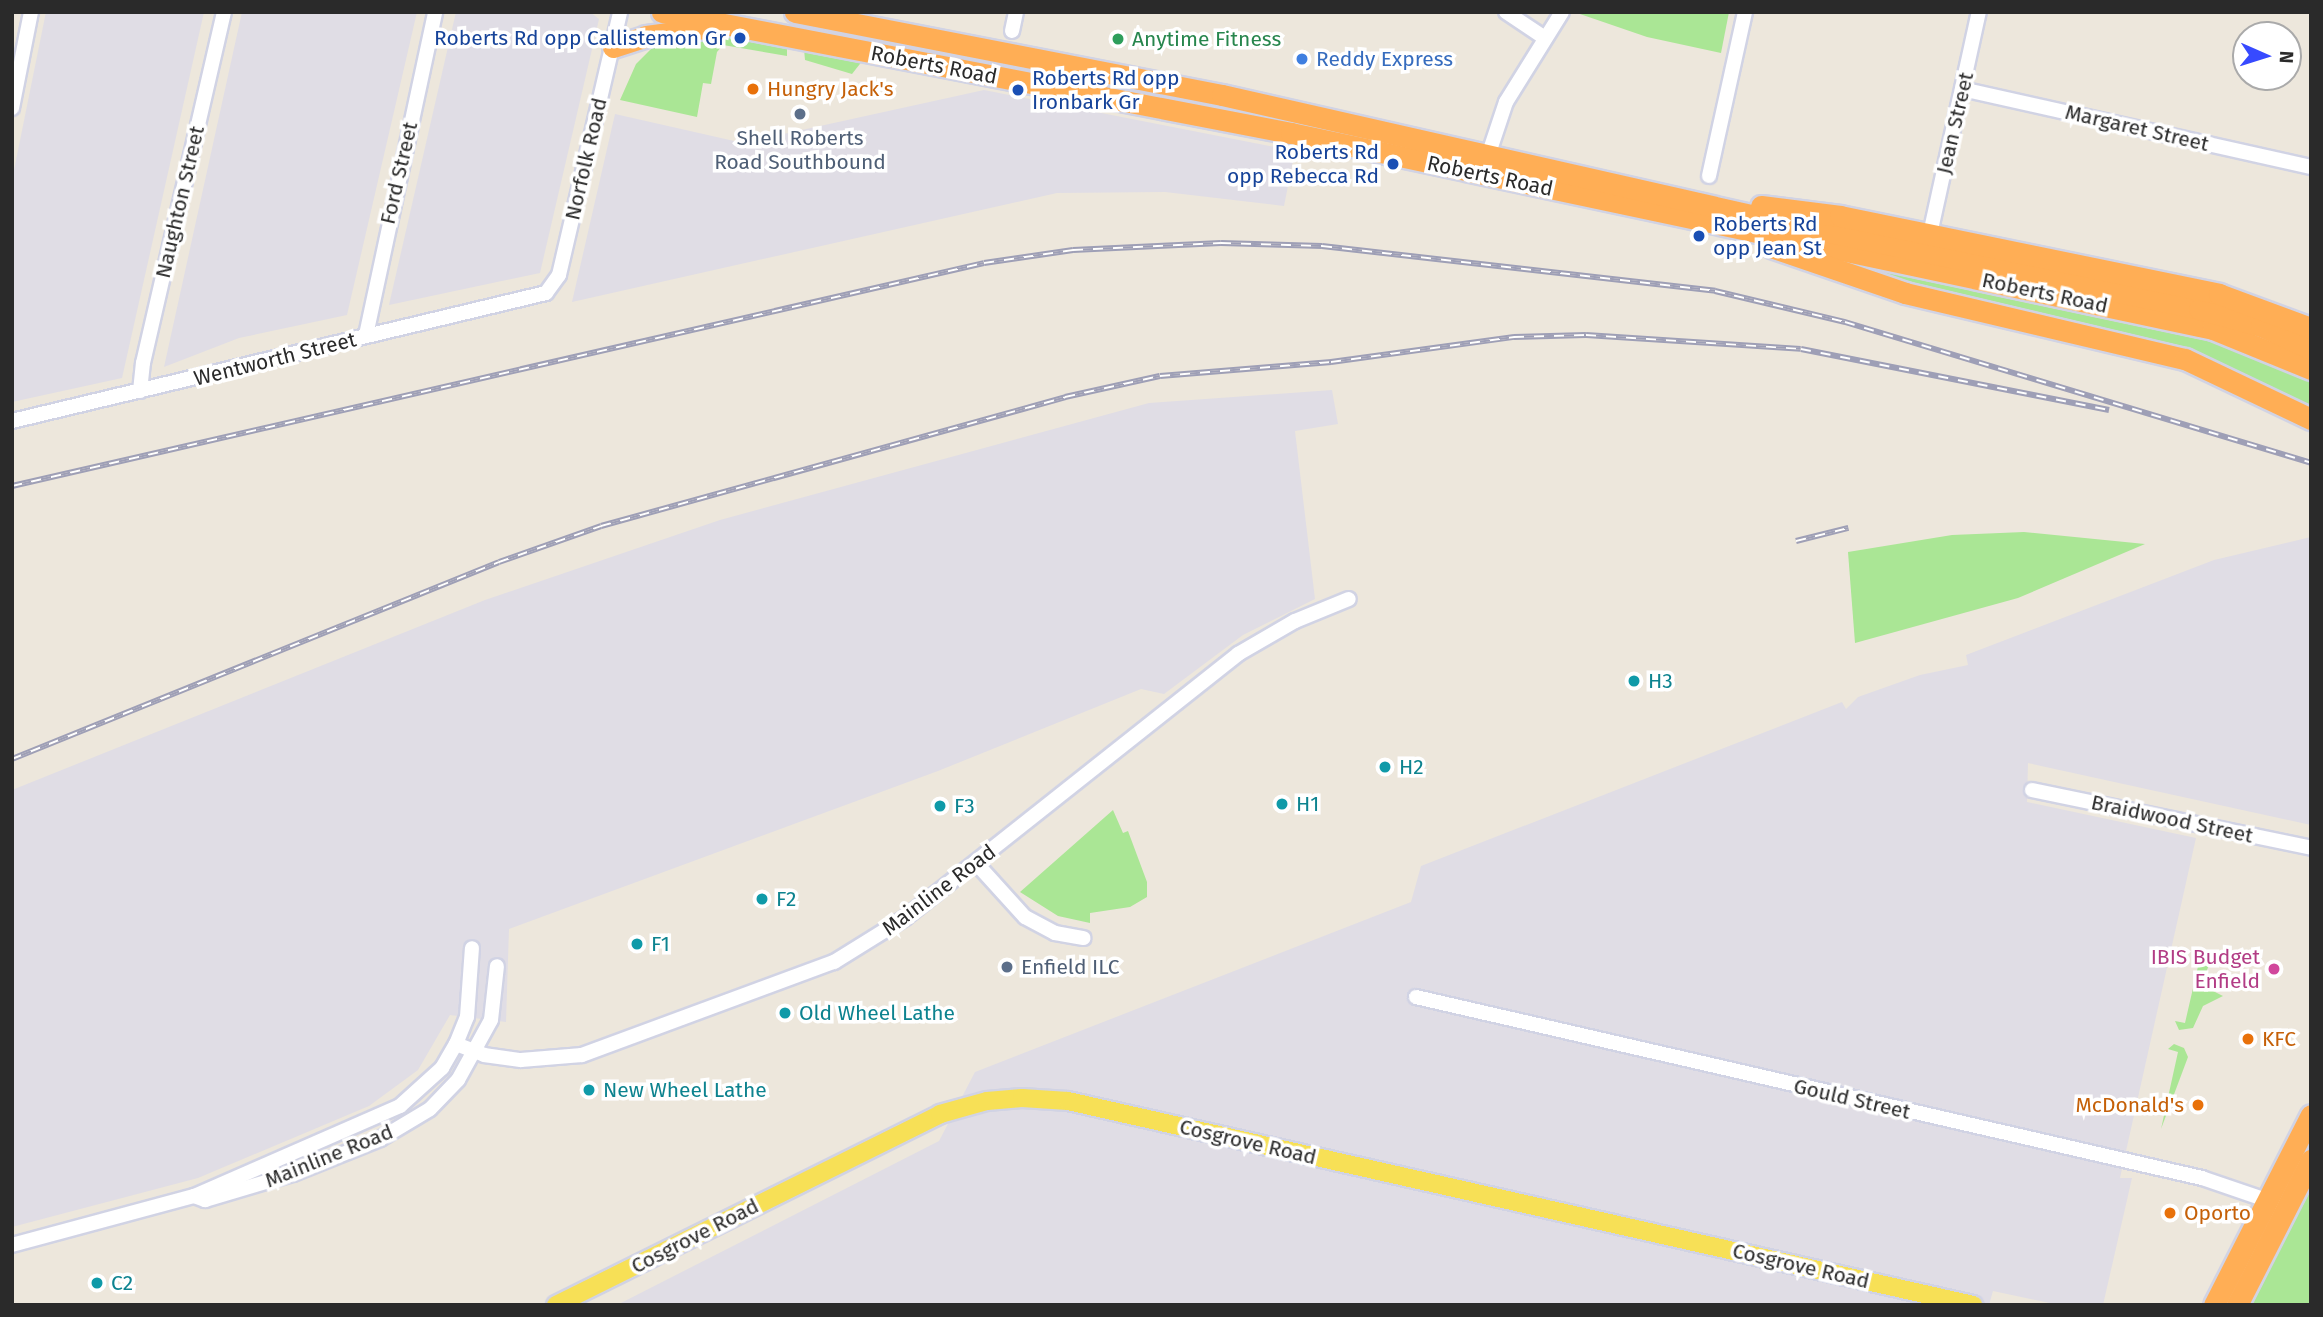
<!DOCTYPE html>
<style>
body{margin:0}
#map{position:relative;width:2323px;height:1317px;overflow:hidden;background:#ede7dc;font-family:"Fira Sans",sans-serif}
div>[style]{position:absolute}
.industrial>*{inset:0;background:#e0dde5}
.green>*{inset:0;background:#aae695}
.roads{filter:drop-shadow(2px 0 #d1d3e4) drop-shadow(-2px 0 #d1d3e4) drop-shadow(0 2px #d1d3e4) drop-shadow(0 -2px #d1d3e4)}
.minor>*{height:14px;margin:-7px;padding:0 7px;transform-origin:7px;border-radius:7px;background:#fff}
.major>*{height:18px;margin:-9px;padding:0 9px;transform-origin:9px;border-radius:9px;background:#f7e056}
.highway>*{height:21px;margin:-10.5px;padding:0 10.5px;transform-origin:10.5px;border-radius:10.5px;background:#ffae55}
.rail>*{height:6px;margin-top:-3px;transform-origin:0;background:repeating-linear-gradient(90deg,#fff 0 10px,#9e9fb6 0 20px);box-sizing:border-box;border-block:2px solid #9e9fb6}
.dots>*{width:19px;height:19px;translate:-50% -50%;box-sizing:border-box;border:4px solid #fff;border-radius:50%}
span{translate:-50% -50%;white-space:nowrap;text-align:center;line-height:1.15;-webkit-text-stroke:7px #fff;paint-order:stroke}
.transit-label{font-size:21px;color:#164399}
.right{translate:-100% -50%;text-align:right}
.left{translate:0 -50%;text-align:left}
.leisure-label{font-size:21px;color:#27864d}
.shop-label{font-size:21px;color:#366cbe}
.street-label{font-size:21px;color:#2a2a2a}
.food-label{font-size:21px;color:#c56008}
.service-label{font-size:21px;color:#4e5e75}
.culture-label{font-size:21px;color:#0d838f}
.hotel-label{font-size:21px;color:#b23c85}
.frame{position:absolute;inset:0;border:14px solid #2a2a2a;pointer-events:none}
.north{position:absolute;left:2232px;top:21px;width:70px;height:70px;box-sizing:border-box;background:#fff;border:2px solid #aaa;border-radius:50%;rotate:93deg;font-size:19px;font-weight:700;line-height:28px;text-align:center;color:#2a2a2a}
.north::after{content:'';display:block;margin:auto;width:24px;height:32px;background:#374aff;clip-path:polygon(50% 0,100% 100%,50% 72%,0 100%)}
</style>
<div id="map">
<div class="industrial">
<i style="clip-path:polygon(46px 12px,204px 12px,122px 378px,12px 402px,12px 180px)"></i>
<i style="clip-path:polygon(242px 12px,417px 12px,347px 315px,239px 338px,164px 367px)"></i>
<i style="clip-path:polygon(456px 12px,590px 12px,599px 19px,540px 273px,389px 305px)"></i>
<i style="clip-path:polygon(984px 90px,1295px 151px,1284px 206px,1165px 192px,1057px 193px,572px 302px,615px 114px,743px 143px)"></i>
<i style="clip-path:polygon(1332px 390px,1338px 424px,1295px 431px,1315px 599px,1243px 635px,1164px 694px,1141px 689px,938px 771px,509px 929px,506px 1022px,450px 1015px,418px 1070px,369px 1106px,198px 1178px,12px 1227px,12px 790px,485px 600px,720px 520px,1149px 403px)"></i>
<i style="clip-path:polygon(2311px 537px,2311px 825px,2028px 763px,2027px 802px,2196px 838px,2120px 1178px,2132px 1178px,2103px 1305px,2059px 1305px,1993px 1291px,1989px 1305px,617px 1305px,939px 1141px,975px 1072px,1411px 902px,1421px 866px,1842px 702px,1846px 709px,1858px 697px,1920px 675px,1968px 665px,1966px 655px,2214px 560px)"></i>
</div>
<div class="green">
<i style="clip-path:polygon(1729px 12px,1721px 53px,1647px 37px,1577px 13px)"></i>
<i style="clip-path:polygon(713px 33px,787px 45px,787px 56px,723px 45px,717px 52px,711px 84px,703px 83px,697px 117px,620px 100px,636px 64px,654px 46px,652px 39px)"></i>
<i style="clip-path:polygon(855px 33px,1225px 105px,1349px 132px,1348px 136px,854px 39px)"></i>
<i style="clip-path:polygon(804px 49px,863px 60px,852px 74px,805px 60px)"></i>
<i style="clip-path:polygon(1818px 256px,2235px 345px,2311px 380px,2311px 409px,2219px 364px,1940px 296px)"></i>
<i style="clip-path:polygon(2024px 532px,2145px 544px,2018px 598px,1855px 643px,1848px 552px,1952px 535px)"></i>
<i style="clip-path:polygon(1113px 810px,1123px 833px,1128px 831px,1147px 882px,1147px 897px,1130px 907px,1090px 913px,1090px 923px,1058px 916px,1020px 892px)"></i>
<i style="clip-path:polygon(2199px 962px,2209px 965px,2201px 985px,2223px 996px,2203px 1006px,2193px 1028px,2179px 1030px,2175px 1021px,2185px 1023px)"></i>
<i style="clip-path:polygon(2174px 1044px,2184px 1048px,2188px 1057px,2161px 1129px,2178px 1052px,2168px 1049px)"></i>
<i style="clip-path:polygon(2311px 1189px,2311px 1305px,2250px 1305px)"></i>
</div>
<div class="roads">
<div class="minor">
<i style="left:1506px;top:12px;width:47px;rotate:33.7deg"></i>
<i style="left:1012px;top:31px;width:19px;rotate:-78deg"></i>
<i style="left:1962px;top:89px;width:358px;rotate:12.6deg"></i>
<i style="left:12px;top:108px;width:98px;rotate:-78.8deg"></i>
<i style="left:1486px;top:162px;width:63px;rotate:-71.6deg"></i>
<i style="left:1506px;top:102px;width:106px;rotate:-58.1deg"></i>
<i style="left:1709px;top:176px;width:168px;rotate:-77.6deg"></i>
<i style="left:1930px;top:234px;width:227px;rotate:-77.6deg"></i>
<i style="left:366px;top:335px;width:330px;rotate:-77.9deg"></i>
<i style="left:140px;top:391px;width:28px;rotate:-84deg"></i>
<i style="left:143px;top:363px;width:360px;rotate:-77deg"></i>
<i style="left:12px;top:421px;width:549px;rotate:-13.48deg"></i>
<i style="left:546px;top:293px;width:22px;rotate:-54deg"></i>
<i style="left:559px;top:275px;width:270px;rotate:-76.9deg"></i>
<i style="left:2032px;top:790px;width:285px;rotate:11.7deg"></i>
<i style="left:976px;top:863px;width:73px;rotate:47.8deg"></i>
<i style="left:1025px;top:917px;width:34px;rotate:28deg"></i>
<i style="left:1055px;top:933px;width:29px;rotate:10deg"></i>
<i style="left:1416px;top:997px;width:807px;rotate:12.97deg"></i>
<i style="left:2202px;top:1178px;width:77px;rotate:18.9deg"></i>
<i style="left:456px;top:1044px;width:30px;rotate:21deg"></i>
<i style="left:484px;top:1055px;width:37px;rotate:8deg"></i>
<i style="left:521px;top:1060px;width:61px;rotate:-4.7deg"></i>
<i style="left:582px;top:1055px;width:269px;rotate:-20.3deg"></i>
<i style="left:834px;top:962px;width:84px;rotate:-31.8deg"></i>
<i style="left:905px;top:918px;width:425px;rotate:-38.4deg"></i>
<i style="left:1238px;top:654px;width:66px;rotate:-30.1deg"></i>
<i style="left:1295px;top:621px;width:58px;rotate:-22.2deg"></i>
<i style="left:194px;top:1196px;width:12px;rotate:20deg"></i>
<i style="left:205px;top:1200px;width:92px;rotate:-16.5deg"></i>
<i style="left:293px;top:1174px;width:94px;rotate:-21.9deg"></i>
<i style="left:380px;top:1139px;width:58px;rotate:-31deg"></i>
<i style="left:430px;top:1109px;width:40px;rotate:-46deg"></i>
<i style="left:458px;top:1080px;width:68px;rotate:-61.2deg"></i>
<i style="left:491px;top:1020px;width:54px;rotate:-83.7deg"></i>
<i style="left:12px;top:1245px;width:188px;rotate:-15.1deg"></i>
<i style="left:194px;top:1196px;width:225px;rotate:-23.6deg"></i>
<i style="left:400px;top:1106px;width:57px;rotate:-42.1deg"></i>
<i style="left:442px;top:1068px;width:28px;rotate:-60deg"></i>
<i style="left:456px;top:1044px;width:29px;rotate:-68deg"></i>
<i style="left:467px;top:1017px;width:69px;rotate:-85.9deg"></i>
</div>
<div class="major">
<i style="left:556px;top:1305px;width:429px;rotate:-26.4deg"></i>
<i style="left:940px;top:1114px;width:49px;rotate:-15.5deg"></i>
<i style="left:987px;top:1101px;width:35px;rotate:-5deg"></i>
<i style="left:1022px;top:1098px;width:46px;rotate:3.7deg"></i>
<i style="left:1068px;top:1101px;width:928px;rotate:12.7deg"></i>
</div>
<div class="highway">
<i style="left:662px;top:12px;width:641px;rotate:10.89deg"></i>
<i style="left:1291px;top:133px;width:943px;rotate:12deg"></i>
<i style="left:2213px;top:329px;width:106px;rotate:22.2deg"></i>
<i style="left:795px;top:12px;width:435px;rotate:11deg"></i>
<i style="left:1222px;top:95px;width:588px;rotate:12.78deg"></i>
<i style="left:1795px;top:225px;width:413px;rotate:11.7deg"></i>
<i style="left:2199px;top:309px;width:64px;rotate:15.3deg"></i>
<i style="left:2261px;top:326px;width:55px;rotate:24.7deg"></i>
<i style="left:613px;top:47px;width:35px;rotate:-18deg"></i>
<i style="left:646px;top:36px;width:66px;rotate:-7.9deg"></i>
<i style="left:1761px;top:206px;width:80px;rotate:7.2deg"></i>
<i style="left:1840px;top:216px;width:387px;rotate:11.6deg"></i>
<i style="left:2219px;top:294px;width:98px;rotate:20.3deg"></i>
<i style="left:1771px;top:247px;width:142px;rotate:18.9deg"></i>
<i style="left:1905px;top:293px;width:288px;rotate:13.3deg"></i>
<i style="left:2185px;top:359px;width:140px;rotate:25.5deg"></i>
<i style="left:2214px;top:1305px;width:213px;rotate:-63deg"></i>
<i style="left:2237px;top:1305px;width:163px;rotate:-63deg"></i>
</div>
</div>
<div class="rail">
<i style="left:12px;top:486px;width:997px;rotate:-12.92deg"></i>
<i style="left:984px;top:263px;width:90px;rotate:-8.3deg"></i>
<i style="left:1073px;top:250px;width:148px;rotate:-2.7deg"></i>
<i style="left:1221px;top:243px;width:101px;rotate:1.7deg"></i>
<i style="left:1322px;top:246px;width:396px;rotate:6.5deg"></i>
<i style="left:1715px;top:291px;width:134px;rotate:13.4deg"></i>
<i style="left:1845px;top:322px;width:487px;rotate:16.8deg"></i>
<i style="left:1796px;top:541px;width:54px;rotate:-14deg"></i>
<i style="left:12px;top:759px;width:525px;rotate:-22.02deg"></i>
<i style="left:499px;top:562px;width:108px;rotate:-19.4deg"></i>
<i style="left:601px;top:526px;width:482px;rotate:-15.5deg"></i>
<i style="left:1065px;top:397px;width:97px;rotate:-12.5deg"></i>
<i style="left:1160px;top:376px;width:172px;rotate:-4.7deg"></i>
<i style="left:1331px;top:362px;width:185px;rotate:-7.8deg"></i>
<i style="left:1514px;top:337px;width:72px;rotate:-1.6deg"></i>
<i style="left:1586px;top:335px;width:215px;rotate:3.7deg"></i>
<i style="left:1801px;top:349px;width:314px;rotate:11.2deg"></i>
</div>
<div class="dots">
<i style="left:740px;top:38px;background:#1a4fb4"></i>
<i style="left:1118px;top:39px;background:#2e9e5b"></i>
<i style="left:1302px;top:59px;background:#3f7fe0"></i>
<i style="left:753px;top:89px;background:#e8710a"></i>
<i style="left:1018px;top:90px;background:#1a4fb4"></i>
<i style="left:800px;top:114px;background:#5c6f8a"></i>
<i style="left:1393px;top:164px;background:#1a4fb4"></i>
<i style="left:1699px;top:236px;background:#1a4fb4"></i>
<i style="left:1634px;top:681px;background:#0f9aa8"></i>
<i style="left:1385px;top:767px;background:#0f9aa8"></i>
<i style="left:1282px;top:804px;background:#0f9aa8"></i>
<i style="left:940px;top:806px;background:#0f9aa8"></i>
<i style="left:762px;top:899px;background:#0f9aa8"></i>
<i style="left:637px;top:944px;background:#0f9aa8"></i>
<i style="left:1007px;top:967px;background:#5c6f8a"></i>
<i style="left:2274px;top:969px;background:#d1479c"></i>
<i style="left:785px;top:1013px;background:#0f9aa8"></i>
<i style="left:2248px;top:1039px;background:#e8710a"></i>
<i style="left:589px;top:1090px;background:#0f9aa8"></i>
<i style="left:2198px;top:1105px;background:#e8710a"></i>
<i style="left:2170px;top:1213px;background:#e8710a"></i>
<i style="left:97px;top:1283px;background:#0f9aa8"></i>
</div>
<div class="transit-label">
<span class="right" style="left:726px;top:38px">Roberts Rd opp Callistemon Gr</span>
<span class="left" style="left:1032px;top:90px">Roberts Rd opp<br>Ironbark Gr</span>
<span class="right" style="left:1379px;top:164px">Roberts Rd<br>opp Rebecca Rd</span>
<span class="left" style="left:1713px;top:236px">Roberts Rd<br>opp Jean St</span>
</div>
<div class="leisure-label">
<span class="left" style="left:1132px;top:39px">Anytime Fitness</span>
</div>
<div class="shop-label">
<span class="left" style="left:1316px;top:59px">Reddy Express</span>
</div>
<div class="street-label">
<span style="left:934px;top:65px;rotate:11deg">Roberts Road</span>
<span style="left:1955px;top:123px;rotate:-77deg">Jean Street</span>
<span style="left:2137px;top:128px;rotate:13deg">Margaret Street</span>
<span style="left:586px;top:159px;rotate:-77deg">Norfolk Road</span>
<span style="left:399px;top:173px;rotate:-77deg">Ford Street</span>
<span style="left:1490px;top:176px;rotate:12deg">Roberts Road</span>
<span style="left:180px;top:202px;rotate:-77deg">Naughton Street</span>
<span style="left:2045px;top:293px;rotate:12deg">Roberts Road</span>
<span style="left:275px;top:359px;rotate:-14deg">Wentworth Street</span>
<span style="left:2172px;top:819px;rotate:12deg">Braidwood Street</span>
<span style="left:939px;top:890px;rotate:-37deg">Mainline Road</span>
<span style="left:1852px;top:1099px;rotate:13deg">Gould Street</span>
<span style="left:1248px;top:1142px;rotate:13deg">Cosgrove Road</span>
<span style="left:329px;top:1156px;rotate:-22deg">Mainline Road</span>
<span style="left:695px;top:1236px;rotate:-27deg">Cosgrove Road</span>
<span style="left:1801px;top:1266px;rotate:13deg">Cosgrove Road</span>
</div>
<div class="food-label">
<span class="left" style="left:767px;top:89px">Hungry Jack's</span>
<span class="left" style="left:2262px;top:1039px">KFC</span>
<span class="right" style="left:2184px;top:1105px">McDonald's</span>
<span class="left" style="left:2184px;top:1213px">Oporto</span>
</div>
<div class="service-label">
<span style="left:800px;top:150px">Shell Roberts<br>Road Southbound</span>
<span class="left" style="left:1021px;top:967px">Enfield ILC</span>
</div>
<div class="culture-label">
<span class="left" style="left:1648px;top:681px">H3</span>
<span class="left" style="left:1399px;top:767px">H2</span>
<span class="left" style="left:1296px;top:804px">H1</span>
<span class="left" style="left:954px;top:806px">F3</span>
<span class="left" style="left:776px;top:899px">F2</span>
<span class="left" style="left:651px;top:944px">F1</span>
<span class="left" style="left:799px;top:1013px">Old Wheel Lathe</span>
<span class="left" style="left:603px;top:1090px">New Wheel Lathe</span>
<span class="left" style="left:111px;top:1283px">C2</span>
</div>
<div class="hotel-label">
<span class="right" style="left:2260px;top:969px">IBIS Budget<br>Enfield</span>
</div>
<div class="frame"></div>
<div class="north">N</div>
</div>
